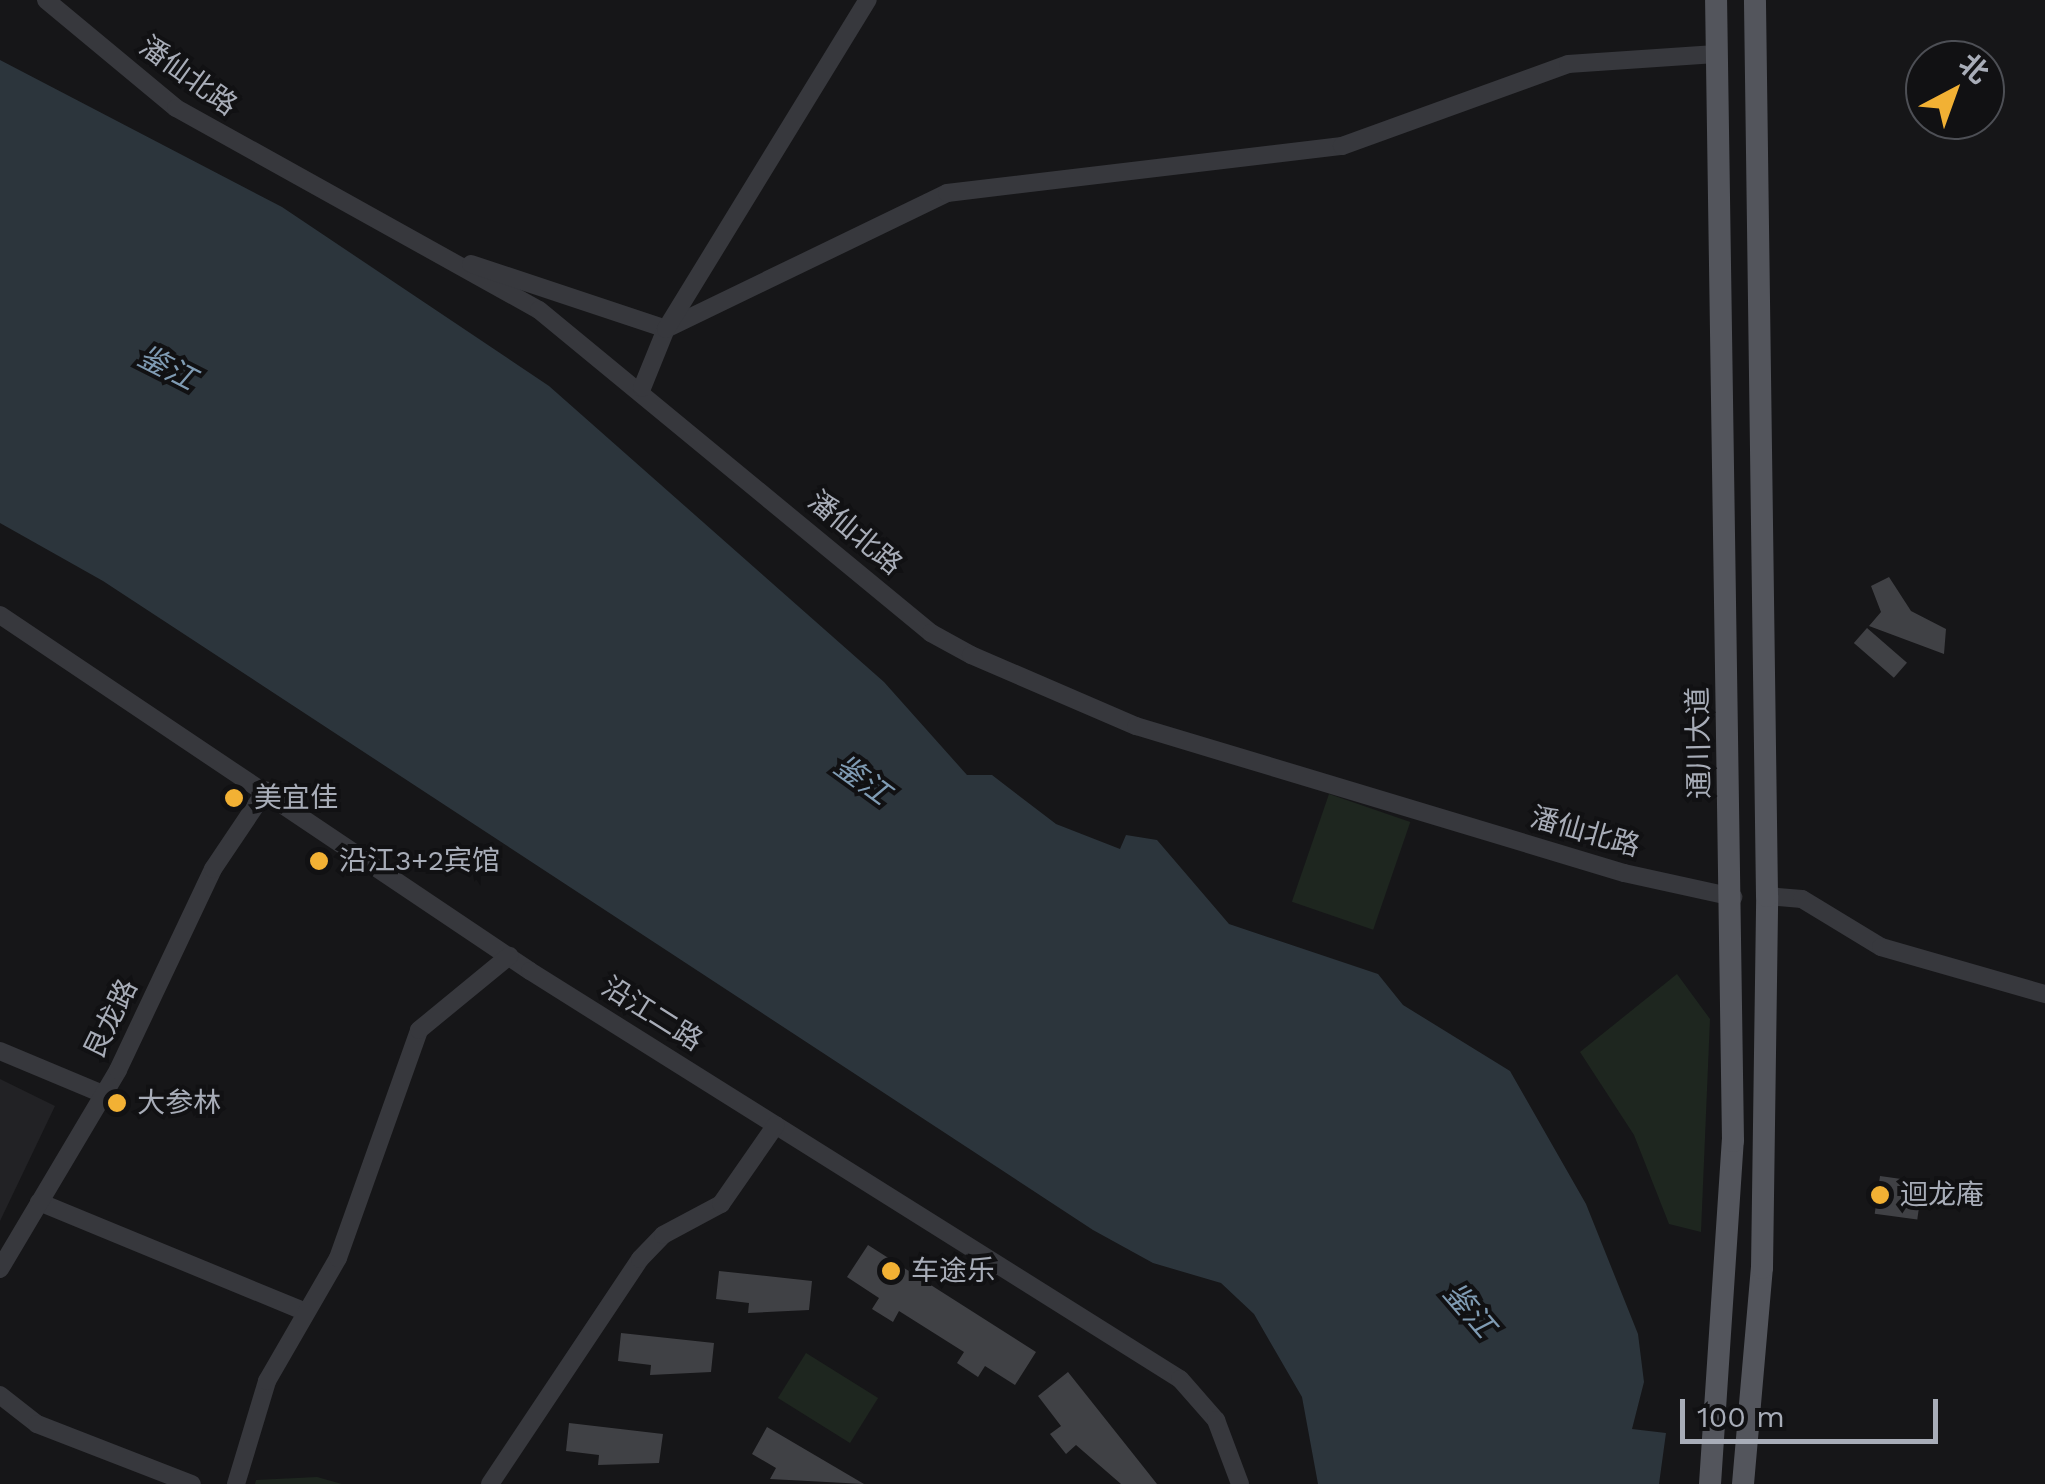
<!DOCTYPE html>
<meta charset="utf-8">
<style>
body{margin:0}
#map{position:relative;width:2045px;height:1484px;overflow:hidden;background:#161618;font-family:"Work Sans","Noto Sans SC",sans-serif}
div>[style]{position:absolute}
.built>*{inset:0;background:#222225}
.green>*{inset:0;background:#1e261f;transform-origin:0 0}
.water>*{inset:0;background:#2c353c}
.building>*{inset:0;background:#404145;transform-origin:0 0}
.minor>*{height:18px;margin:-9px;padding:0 9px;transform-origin:9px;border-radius:9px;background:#37383d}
.major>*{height:22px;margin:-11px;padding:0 11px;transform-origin:11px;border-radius:11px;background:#53555c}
.dots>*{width:28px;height:28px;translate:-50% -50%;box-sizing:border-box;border:5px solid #111113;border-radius:50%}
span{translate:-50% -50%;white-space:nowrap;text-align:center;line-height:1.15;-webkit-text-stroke:8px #111113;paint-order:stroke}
.street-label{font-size:28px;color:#a8adb8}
.poi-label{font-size:28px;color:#a8adb8}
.left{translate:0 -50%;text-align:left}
.water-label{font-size:30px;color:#7f9bb3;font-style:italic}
.north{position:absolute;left:1905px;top:40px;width:100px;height:100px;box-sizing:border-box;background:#111113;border:2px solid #4d4f55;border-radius:50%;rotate:41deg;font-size:28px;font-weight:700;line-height:40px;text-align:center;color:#a8adb8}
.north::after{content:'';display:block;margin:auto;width:35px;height:45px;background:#f2b134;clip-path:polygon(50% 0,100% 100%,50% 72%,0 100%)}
.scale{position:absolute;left:1680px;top:1399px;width:258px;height:45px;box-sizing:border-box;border:5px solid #a8adb8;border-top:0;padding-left:12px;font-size:30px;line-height:35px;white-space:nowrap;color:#a8adb8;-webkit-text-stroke:8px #111113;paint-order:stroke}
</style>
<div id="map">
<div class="built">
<i style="clip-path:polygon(0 1079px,55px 1106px,0 1221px)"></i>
</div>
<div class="green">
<i style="left:1329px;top:794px;width:86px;height:114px;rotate:19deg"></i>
<i style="clip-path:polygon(1677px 974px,1710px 1019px,1701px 1232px,1669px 1224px,1634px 1135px,1580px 1052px)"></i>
<i style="left:806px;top:1353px;width:85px;height:53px;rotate:32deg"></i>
<i style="clip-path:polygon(317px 1477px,342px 1484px,255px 1484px,256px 1480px)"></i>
</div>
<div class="water">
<i style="clip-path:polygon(0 60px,282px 207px,549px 386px,884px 682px,967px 775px,992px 775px,1056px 824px,1120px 849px,1126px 835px,1157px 840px,1229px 924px,1378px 974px,1403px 1005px,1510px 1071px,1586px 1204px,1638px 1334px,1644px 1382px,1632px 1429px,1666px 1433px,1659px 1484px,1318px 1484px,1302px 1397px,1254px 1314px,1221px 1283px,1153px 1263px,1093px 1230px,103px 581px,0 523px)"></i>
</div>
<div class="building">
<i style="clip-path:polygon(1889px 577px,1911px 611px,1946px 629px,1944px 654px,1869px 626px,1881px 612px,1871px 586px)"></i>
<i style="left:1867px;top:628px;width:53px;height:20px;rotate:41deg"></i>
<i style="left:1880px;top:1176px;width:43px;height:38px;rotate:8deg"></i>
<i style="clip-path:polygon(868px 1245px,1036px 1352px,1015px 1385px,985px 1366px,978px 1377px,957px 1363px,964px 1352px,899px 1311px,893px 1322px,872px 1309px,879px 1298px,847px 1277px)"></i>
<i style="clip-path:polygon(719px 1271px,812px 1281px,809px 1310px,748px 1313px,749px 1303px,716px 1299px)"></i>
<i style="clip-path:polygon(621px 1333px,714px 1343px,711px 1372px,650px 1375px,651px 1365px,618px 1361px)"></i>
<i style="clip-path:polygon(1068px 1372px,1134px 1455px,1157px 1484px,1121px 1484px,1076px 1445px,1066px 1454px,1050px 1434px,1061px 1426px,1038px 1396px)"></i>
<i style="clip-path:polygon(569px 1423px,663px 1434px,659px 1463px,598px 1465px,599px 1455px,566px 1451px)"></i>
<i style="clip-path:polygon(767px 1427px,864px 1484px,770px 1479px,776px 1468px,752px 1454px)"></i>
</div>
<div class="minor">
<i style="left:46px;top:0;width:169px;rotate:39.7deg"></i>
<i style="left:176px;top:108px;width:415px;rotate:29.1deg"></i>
<i style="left:539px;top:310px;width:508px;rotate:39.49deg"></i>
<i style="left:931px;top:633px;width:46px;rotate:28.8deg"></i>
<i style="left:971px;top:655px;width:180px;rotate:23.3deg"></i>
<i style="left:1136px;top:726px;width:510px;rotate:16.76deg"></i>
<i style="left:1624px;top:873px;width:112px;rotate:12.4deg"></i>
<i style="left:471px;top:264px;width:206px;rotate:18.4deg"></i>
<i style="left:666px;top:329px;width:312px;rotate:-25.8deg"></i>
<i style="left:947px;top:193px;width:398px;rotate:-6.8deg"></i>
<i style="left:1342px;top:146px;width:240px;rotate:-19.9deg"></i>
<i style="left:1568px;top:64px;width:148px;rotate:-3.9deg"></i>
<i style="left:642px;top:388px;width:64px;rotate:-67.9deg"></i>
<i style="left:666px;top:329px;width:386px;rotate:-58.5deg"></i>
<i style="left:0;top:615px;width:638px;rotate:33.89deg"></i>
<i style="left:530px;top:971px;width:767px;rotate:32.12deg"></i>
<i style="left:1180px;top:1379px;width:55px;rotate:48.7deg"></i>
<i style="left:1216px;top:1420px;width:68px;rotate:69.4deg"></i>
<i style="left:1767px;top:896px;width:35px;rotate:5deg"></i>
<i style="left:1802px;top:899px;width:92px;rotate:31.3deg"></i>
<i style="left:1881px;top:947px;width:171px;rotate:16deg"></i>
<i style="left:0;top:1051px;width:112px;rotate:22.7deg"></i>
<i style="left:39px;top:1202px;width:289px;rotate:22.4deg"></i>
<i style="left:0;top:1269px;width:231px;rotate:-59.3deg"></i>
<i style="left:118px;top:1070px;width:222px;rotate:-64.7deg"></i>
<i style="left:213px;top:869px;width:95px;rotate:-56.1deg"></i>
<i style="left:0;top:1395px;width:47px;rotate:38.1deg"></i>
<i style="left:37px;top:1424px;width:166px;rotate:21.2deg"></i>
<i style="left:236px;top:1484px;width:108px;rotate:-73.2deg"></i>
<i style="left:267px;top:1381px;width:142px;rotate:-60deg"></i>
<i style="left:338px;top:1258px;width:242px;rotate:-70.4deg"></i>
<i style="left:419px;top:1030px;width:117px;rotate:-39.4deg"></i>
<i style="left:490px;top:1484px;width:270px;rotate:-56.3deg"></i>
<i style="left:640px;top:1259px;width:33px;rotate:-46deg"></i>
<i style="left:663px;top:1235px;width:66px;rotate:-28.1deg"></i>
<i style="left:721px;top:1204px;width:96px;rotate:-55.2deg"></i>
</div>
<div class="major">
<i style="left:1710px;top:1484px;width:344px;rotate:-86.2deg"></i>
<i style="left:1733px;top:1141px;width:1141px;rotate:-90.85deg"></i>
<i style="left:1743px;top:1484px;width:217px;rotate:-85deg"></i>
<i style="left:1762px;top:1268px;width:372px;rotate:-89.2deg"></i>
<i style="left:1767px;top:896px;width:896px;rotate:-90.77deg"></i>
</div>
<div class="dots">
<i style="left:234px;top:798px;background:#f2b134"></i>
<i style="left:319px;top:861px;background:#f2b134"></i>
<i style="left:117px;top:1103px;background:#f2b134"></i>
<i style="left:1880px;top:1195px;background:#f2b134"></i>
<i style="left:891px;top:1271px;background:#f2b134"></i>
</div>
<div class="street-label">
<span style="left:188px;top:76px;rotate:36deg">潘仙北路</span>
<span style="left:855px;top:533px;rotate:40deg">潘仙北路</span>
<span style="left:1699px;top:743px;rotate:-91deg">通川大道</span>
<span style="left:1585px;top:832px;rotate:16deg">潘仙北路</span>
<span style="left:652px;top:1014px;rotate:32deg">沿江二路</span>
<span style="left:111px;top:1019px;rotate:-64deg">艮龙路</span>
</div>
<div class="poi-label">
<span class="left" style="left:254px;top:798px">美宜佳</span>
<span class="left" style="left:339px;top:861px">沿江3+2宾馆</span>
<span class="left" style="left:137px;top:1103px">大参林</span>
<span class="left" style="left:1900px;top:1195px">迴龙庵</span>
<span class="left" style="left:911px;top:1271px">车途乐</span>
</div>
<div class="water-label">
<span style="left:167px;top:368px;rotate:27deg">鉴江</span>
<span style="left:862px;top:780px;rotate:36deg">鉴江</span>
<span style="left:1469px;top:1310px;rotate:49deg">鉴江</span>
</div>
<div class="north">北</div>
<div class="scale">100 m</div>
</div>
